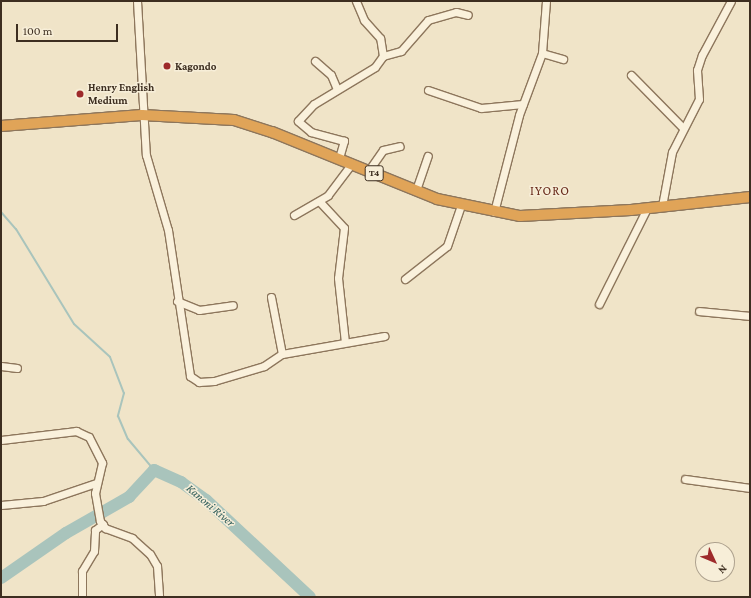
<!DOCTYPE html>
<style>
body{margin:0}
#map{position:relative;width:751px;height:598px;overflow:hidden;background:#f0e4c8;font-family:"Crimson Pro",serif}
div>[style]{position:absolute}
.stream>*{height:2px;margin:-1px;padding:0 1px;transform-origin:1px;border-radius:1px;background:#a9c4bc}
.river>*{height:12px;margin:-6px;padding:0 6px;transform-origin:6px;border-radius:6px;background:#a9c4bc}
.roads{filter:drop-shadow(1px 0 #8d765c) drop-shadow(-1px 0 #8d765c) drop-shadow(0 1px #8d765c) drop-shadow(0 -1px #8d765c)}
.minor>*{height:7px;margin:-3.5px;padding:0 3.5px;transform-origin:3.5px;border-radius:3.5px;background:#faf1dc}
.highway>*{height:10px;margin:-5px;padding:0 5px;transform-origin:5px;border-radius:5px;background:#e0a458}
.dots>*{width:11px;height:11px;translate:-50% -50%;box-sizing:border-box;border:2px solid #f7eed8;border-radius:50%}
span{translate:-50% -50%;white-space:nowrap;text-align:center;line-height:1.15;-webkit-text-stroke:3px #f7eed8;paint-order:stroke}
.shield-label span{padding:1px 3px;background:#f7eed8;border:1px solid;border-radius:3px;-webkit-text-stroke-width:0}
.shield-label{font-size:10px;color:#3d2e20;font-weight:700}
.poi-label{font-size:11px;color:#3d2e20;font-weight:700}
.left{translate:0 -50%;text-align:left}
.water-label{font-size:12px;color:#2f5d5a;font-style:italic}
.quarter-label{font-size:13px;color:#6b2e1e;letter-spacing:1px}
.frame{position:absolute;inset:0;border:2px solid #3d2e20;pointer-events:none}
.north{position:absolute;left:695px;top:542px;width:40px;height:40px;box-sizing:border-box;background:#f7eed8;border:1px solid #ada18e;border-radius:50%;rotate:134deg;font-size:11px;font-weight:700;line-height:16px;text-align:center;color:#3d2e20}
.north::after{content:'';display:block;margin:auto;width:14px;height:18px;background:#9e2a2b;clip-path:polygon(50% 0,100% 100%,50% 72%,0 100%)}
.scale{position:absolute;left:16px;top:24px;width:102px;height:18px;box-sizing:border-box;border:2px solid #3d2e20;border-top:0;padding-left:5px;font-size:12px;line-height:14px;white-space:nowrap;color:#3d2e20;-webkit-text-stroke:3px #f7eed8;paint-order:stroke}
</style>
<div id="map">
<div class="stream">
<i style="left:1px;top:212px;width:23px;rotate:49deg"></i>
<i style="left:16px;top:229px;width:111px;rotate:58.6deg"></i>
<i style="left:74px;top:324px;width:49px;rotate:42.5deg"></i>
<i style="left:110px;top:357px;width:39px;rotate:69deg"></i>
<i style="left:124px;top:393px;width:24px;rotate:105deg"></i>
<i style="left:118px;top:416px;width:25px;rotate:67deg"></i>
<i style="left:128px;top:439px;width:40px;rotate:50deg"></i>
</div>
<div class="river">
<i style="left:1px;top:578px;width:79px;rotate:-34.7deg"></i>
<i style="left:66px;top:533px;width:73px;rotate:-29.7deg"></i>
<i style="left:129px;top:497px;width:37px;rotate:-47deg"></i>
<i style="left:154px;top:470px;width:30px;rotate:24deg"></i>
<i style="left:181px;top:482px;width:31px;rotate:36deg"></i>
<i style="left:206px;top:500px;width:142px;rotate:43deg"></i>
</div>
<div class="roads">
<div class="minor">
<i style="left:137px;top:1px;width:154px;rotate:86.7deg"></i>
<i style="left:146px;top:155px;width:78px;rotate:73.7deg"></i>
<i style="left:168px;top:230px;width:148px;rotate:81.4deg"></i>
<i style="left:190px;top:376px;width:11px;rotate:34deg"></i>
<i style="left:199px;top:382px;width:15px;rotate:-4deg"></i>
<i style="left:214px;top:381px;width:52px;rotate:-16.7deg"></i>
<i style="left:264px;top:366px;width:22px;rotate:-34deg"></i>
<i style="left:282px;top:354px;width:104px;rotate:-10deg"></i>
<i style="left:542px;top:53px;width:22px;rotate:16deg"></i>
<i style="left:383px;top:56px;width:19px;rotate:-16deg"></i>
<i style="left:401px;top:51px;width:41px;rotate:-48.9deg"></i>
<i style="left:428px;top:20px;width:29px;rotate:-16deg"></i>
<i style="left:456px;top:12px;width:12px;rotate:14deg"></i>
<i style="left:315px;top:61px;width:21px;rotate:41deg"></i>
<i style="left:331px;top:75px;width:15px;rotate:67deg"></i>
<i style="left:631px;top:75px;width:74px;rotate:45.5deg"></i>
<i style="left:428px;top:90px;width:56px;rotate:18.8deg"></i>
<i style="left:481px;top:108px;width:42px;rotate:-5.4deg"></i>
<i style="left:339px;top:158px;width:18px;rotate:-74deg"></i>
<i style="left:344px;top:141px;width:34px;rotate:-165deg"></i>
<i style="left:311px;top:132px;width:17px;rotate:-140deg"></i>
<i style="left:298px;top:121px;width:23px;rotate:-47deg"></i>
<i style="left:314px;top:104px;width:71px;rotate:-31.2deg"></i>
<i style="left:375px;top:67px;width:14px;rotate:-54deg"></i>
<i style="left:383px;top:56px;width:18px;rotate:-99deg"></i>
<i style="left:380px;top:38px;width:24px;rotate:-132deg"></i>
<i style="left:364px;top:20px;width:21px;rotate:-113deg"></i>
<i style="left:369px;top:170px;width:24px;rotate:-55deg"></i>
<i style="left:383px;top:150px;width:17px;rotate:-13deg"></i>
<i style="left:416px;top:190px;width:36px;rotate:-71deg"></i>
<i style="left:320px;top:202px;width:35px;rotate:47deg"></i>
<i style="left:344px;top:228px;width:50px;rotate:96.8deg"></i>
<i style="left:338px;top:278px;width:64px;rotate:83.8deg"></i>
<i style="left:662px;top:206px;width:55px;rotate:-79.5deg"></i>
<i style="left:672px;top:152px;width:59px;rotate:-63deg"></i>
<i style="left:699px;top:99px;width:29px;rotate:-94deg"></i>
<i style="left:697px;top:70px;width:16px;rotate:-72deg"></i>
<i style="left:702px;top:55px;width:61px;rotate:-61.8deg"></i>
<i style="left:494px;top:212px;width:100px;rotate:-75.5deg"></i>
<i style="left:519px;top:115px;width:66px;rotate:-69.6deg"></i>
<i style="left:542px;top:53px;width:52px;rotate:-85.6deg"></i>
<i style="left:294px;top:215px;width:39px;rotate:-30deg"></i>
<i style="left:328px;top:195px;width:40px;rotate:-53deg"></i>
<i style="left:405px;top:279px;width:53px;rotate:-38.2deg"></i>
<i style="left:447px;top:246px;width:43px;rotate:-71.1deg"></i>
<i style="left:271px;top:297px;width:58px;rotate:79.1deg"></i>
<i style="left:177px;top:301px;width:24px;rotate:22deg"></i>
<i style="left:199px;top:310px;width:34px;rotate:-8deg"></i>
<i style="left:599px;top:304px;width:107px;rotate:-63.4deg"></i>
<i style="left:699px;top:311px;width:51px;rotate:5.6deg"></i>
<i style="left:1px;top:366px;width:16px;rotate:7deg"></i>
<i style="left:1px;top:440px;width:76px;rotate:-6.8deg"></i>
<i style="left:76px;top:431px;width:14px;rotate:25deg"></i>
<i style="left:89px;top:437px;width:29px;rotate:63deg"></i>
<i style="left:102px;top:463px;width:31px;rotate:103deg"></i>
<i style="left:95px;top:493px;width:28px;rotate:80deg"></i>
<i style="left:100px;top:521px;width:9px;rotate:54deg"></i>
<i style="left:105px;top:528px;width:29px;rotate:20deg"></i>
<i style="left:132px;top:538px;width:24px;rotate:42deg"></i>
<i style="left:150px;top:554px;width:14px;rotate:60deg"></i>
<i style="left:157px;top:566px;width:31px;rotate:86deg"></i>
<i style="left:685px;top:479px;width:66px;rotate:7.9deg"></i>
<i style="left:1px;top:505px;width:42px;rotate:-5.4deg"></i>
<i style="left:43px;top:501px;width:56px;rotate:-18.8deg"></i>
<i style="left:82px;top:597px;width:26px;rotate:-90deg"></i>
<i style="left:82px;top:571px;width:23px;rotate:-59deg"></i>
<i style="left:94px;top:551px;width:21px;rotate:-87deg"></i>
<i style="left:95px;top:530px;width:10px;rotate:-37deg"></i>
</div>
<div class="highway">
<i style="left:1px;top:126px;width:141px;rotate:-4.5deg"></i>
<i style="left:142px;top:115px;width:92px;rotate:3.1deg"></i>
<i style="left:234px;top:120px;width:40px;rotate:18deg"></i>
<i style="left:272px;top:132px;width:178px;rotate:22.1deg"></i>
<i style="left:437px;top:199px;width:85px;rotate:11.6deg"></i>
<i style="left:520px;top:216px;width:111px;rotate:-3.1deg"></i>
<i style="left:631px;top:210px;width:120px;rotate:-6.2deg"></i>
</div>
</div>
<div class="dots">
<i style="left:167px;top:66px;background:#9e2a2b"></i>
<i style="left:80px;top:94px;background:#9e2a2b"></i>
</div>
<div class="shield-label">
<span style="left:374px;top:173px">T4</span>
</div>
<div class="poi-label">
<span class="left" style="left:175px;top:66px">Kagondo</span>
<span class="left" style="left:88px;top:94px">Henry English<br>Medium</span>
</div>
<div class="water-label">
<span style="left:210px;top:506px;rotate:40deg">Kanoni River</span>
</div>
<div class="quarter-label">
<span style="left:550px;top:191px">IYORO</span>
</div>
<div class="frame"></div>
<div class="north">N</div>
<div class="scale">100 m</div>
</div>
